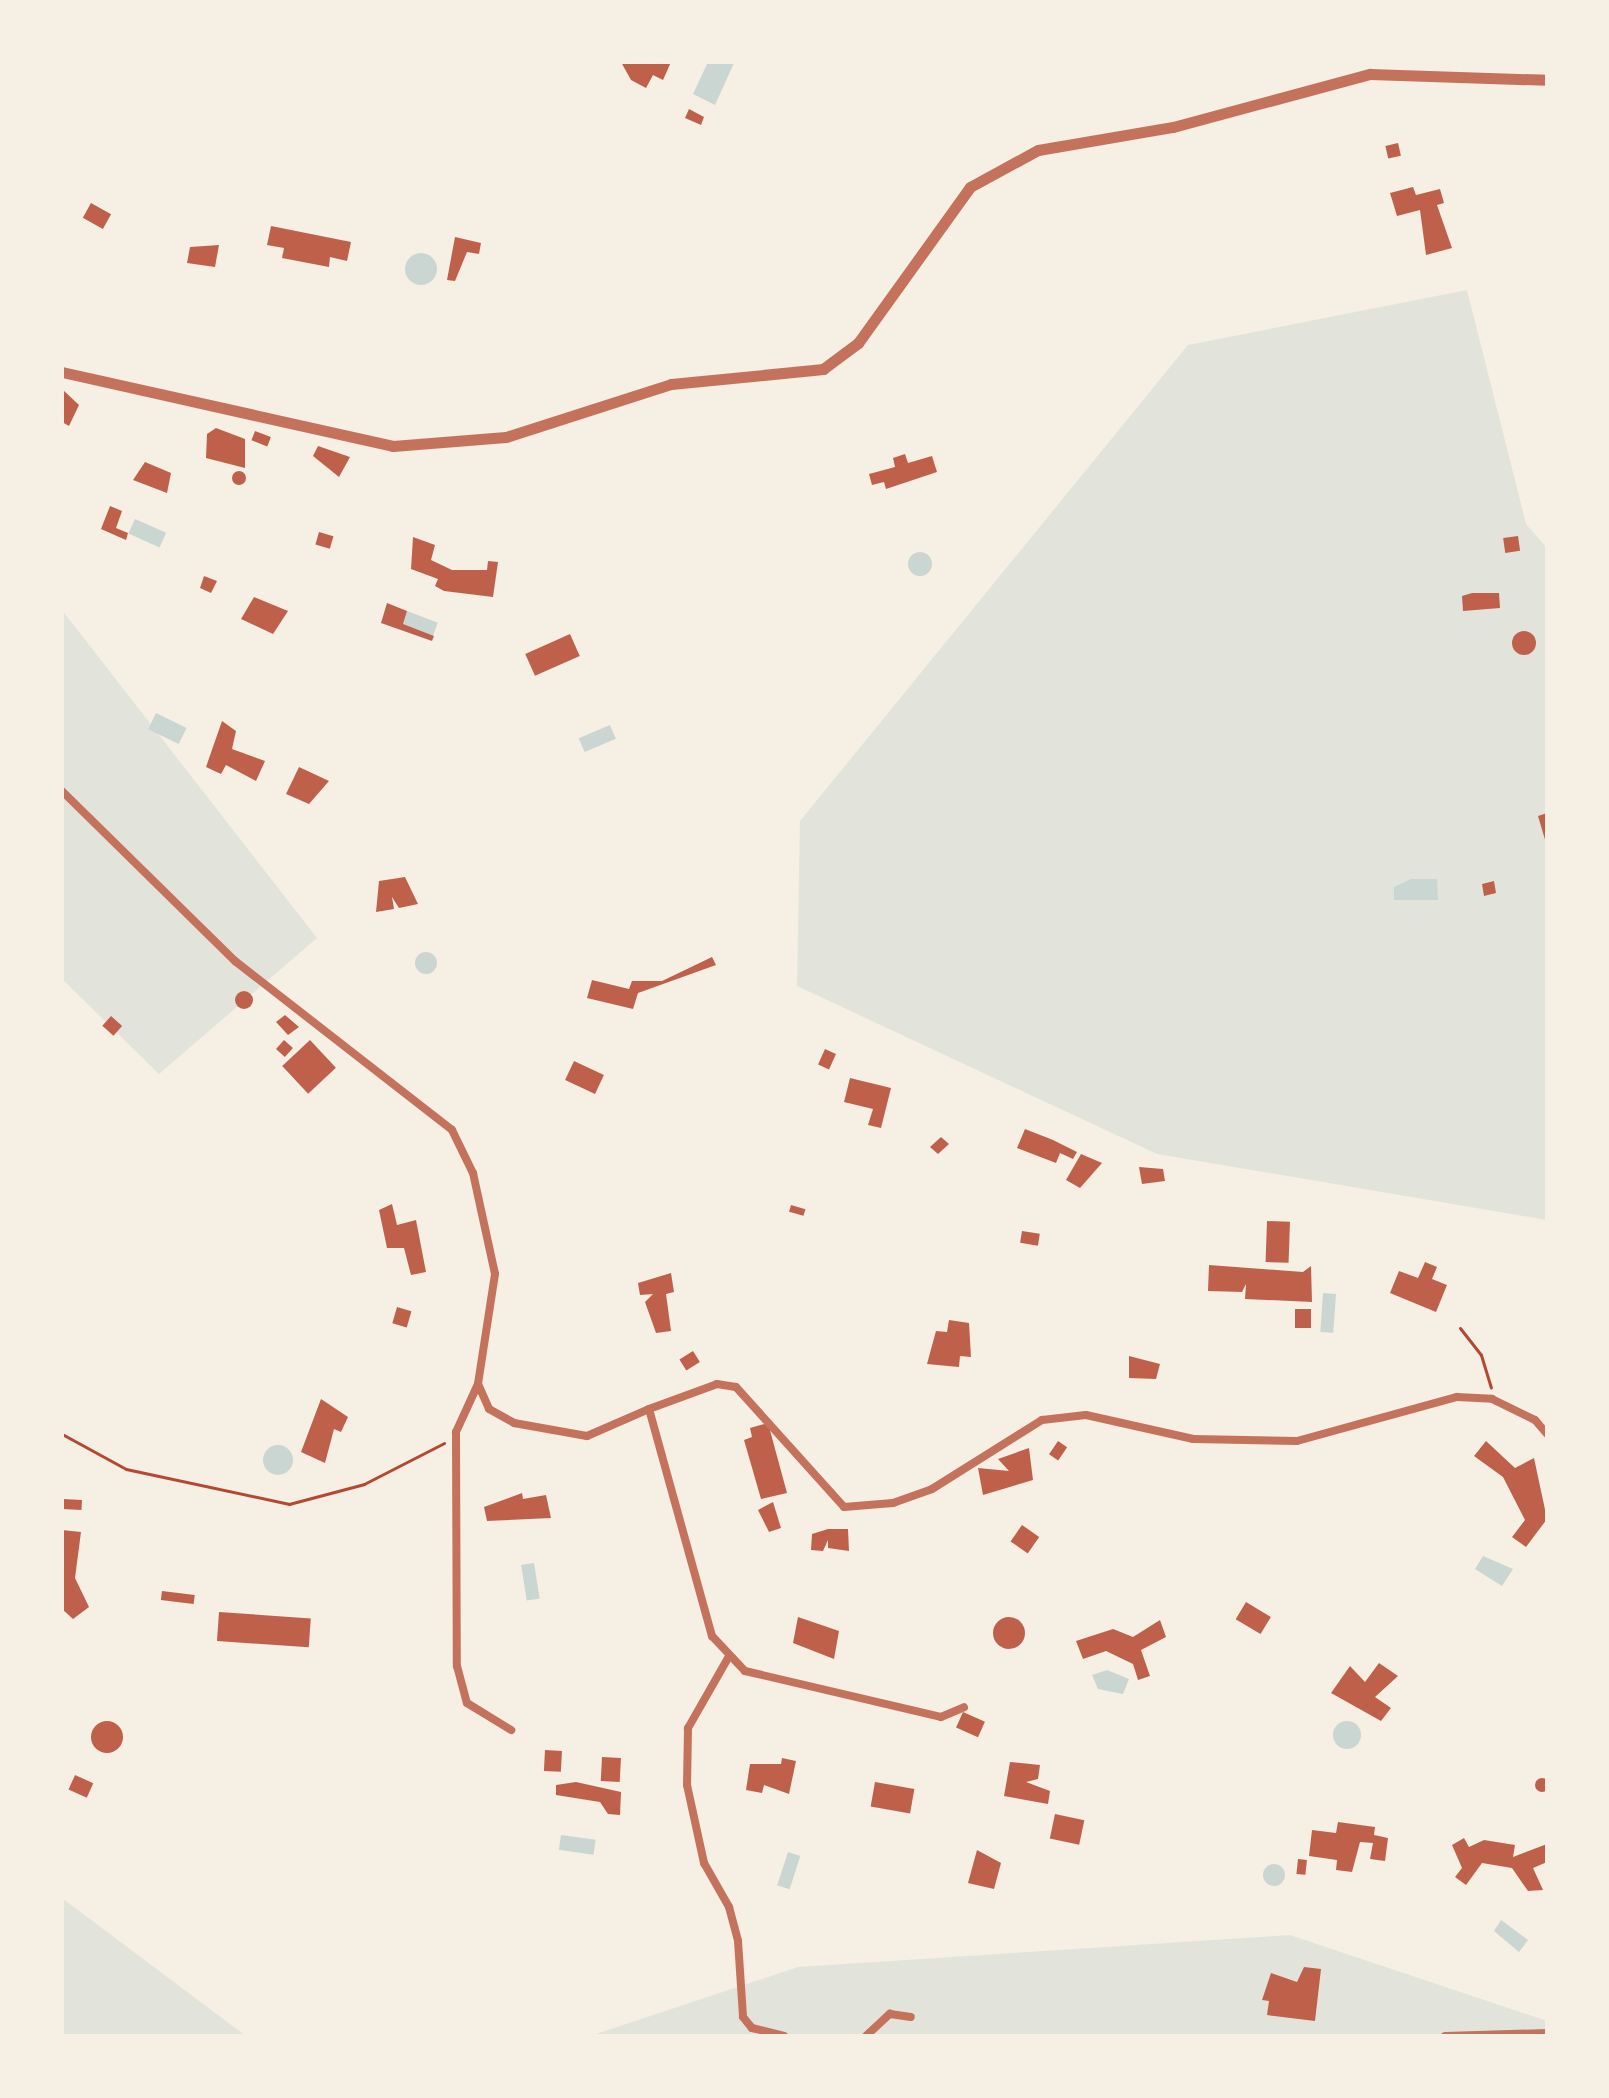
<!DOCTYPE html>
<style>
body{margin:0}
#map{position:relative;width:1609px;height:2098px;overflow:hidden;background:#f6efe4;font-family:"Varela Round",sans-serif}
div>[style]{position:absolute}
.green>*{inset:0;background:#e2e4dc}
.water>*{inset:0;background:#c9d6d2;transform-origin:0 0}
.round{border-radius:50%}
.building>*{inset:0;background:#bf614a;transform-origin:0 0}
.path>*{height:3px;margin:-1.5px;padding:0 1.5px;transform-origin:1.5px;border-radius:1.5px;background:#b5482f}
.minor>*{height:8px;margin:-4px;padding:0 4px;transform-origin:4px;border-radius:4px;background:#c5725c}
.tertiary>*{height:11px;margin:-5.5px;padding:0 5.5px;transform-origin:5.5px;border-radius:5.5px;background:#c5725c}
span{translate:-50% -50%;white-space:nowrap;text-align:center;line-height:1.15;-webkit-text-stroke:7px #f6efe4;paint-order:stroke}
.frame{position:absolute;inset:0;border:64px solid #f6efe4;pointer-events:none}
</style>
<div id="map">
<div class="green">
<i style="clip-path:polygon(1467px 290px,1526px 524px,1547px 548px,1547px 1220px,1157px 1154px,797px 986px,800px 821px,1188px 345px)"></i>
<i style="clip-path:polygon(62px 610px,317px 938px,159px 1074px,62px 979px)"></i>
<i style="clip-path:polygon(62px 1898px,246px 2036px,62px 2036px)"></i>
<i style="clip-path:polygon(1290px 1935px,1547px 2021px,1547px 2036px,590px 2036px,798px 1967px)"></i>
</div>
<div class="water">
<i style="clip-path:polygon(708px 62px,734px 63px,715px 105px,693px 94px)"></i>
<i class="round" style="left:405px;top:253px;width:32px;height:32px"></i>
<i style="left:135px;top:519px;width:34px;height:16px;rotate:24deg"></i>
<i class="round" style="left:908px;top:552px;width:24px;height:24px"></i>
<i style="left:407px;top:611px;width:33px;height:14px;rotate:21deg"></i>
<i style="left:156px;top:713px;width:34px;height:18px;rotate:26deg"></i>
<i style="left:610px;top:725px;width:15px;height:34px;rotate:67deg"></i>
<i style="clip-path:polygon(1411px 879px,1437px 879px,1438px 900px,1394px 900px,1394px 887px)"></i>
<i class="round" style="left:415px;top:952px;width:22px;height:22px"></i>
<i style="left:1323px;top:1293px;width:13px;height:39px;rotate:4deg"></i>
<i class="round" style="left:263px;top:1445px;width:30px;height:30px"></i>
<i style="clip-path:polygon(1483px 1556px,1513px 1569px,1502px 1586px,1475px 1569px)"></i>
<i style="left:534px;top:1563px;width:36px;height:13px;rotate:81deg"></i>
<i style="clip-path:polygon(1107px 1670px,1129px 1679px,1123px 1694px,1098px 1689px,1092px 1675px)"></i>
<i class="round" style="left:1333px;top:1721px;width:28px;height:28px"></i>
<i style="left:561px;top:1835px;width:35px;height:15px;rotate:8deg"></i>
<i style="left:788px;top:1852px;width:13px;height:35px;rotate:18deg"></i>
<i class="round" style="left:1263px;top:1864px;width:22px;height:22px"></i>
<i style="clip-path:polygon(1501px 1920px,1528px 1940px,1519px 1952px,1494px 1931px)"></i>
</div>
<div class="building">
<i style="clip-path:polygon(621px 62px,671px 62px,663px 80px,653px 75px,646px 88px,631px 80px)"></i>
<i style="clip-path:polygon(689px 109px,704px 117px,701px 125px,685px 118px)"></i>
<i style="left:1398px;top:143px;width:13px;height:13px;rotate:77deg"></i>
<i style="clip-path:polygon(1413px 187px,1416px 195px,1440px 189px,1444px 203px,1437px 205px,1452px 248px,1426px 255px,1420px 210px,1397px 216px,1390px 193px)"></i>
<i style="left:91px;top:203px;width:23px;height:17px;rotate:29deg"></i>
<i style="clip-path:polygon(271px 226px,351px 242px,347px 261px,330px 257px,329px 267px,282px 258px,284px 248px,267px 245px)"></i>
<i style="clip-path:polygon(455px 237px,481px 243px,479px 254px,467px 252px,455px 281px,447px 280px)"></i>
<i style="clip-path:polygon(219px 245px,215px 267px,187px 263px,190px 247px)"></i>
<i style="clip-path:polygon(62px 389px,79px 405px,69px 426px,62px 422px)"></i>
<i style="clip-path:polygon(216px 428px,245px 439px,245px 468px,206px 458px,207px 434px)"></i>
<i style="left:255px;top:431px;width:17px;height:10px;rotate:21deg"></i>
<i style="clip-path:polygon(318px 446px,350px 457px,339px 477px,313px 456px)"></i>
<i style="clip-path:polygon(905px 454px,908px 463px,932px 456px,937px 472px,886px 489px,884px 482px,872px 485px,869px 474px,895px 467px,893px 458px)"></i>
<i style="clip-path:polygon(145px 462px,171px 473px,167px 493px,133px 480px)"></i>
<i class="round" style="left:232px;top:471px;width:14px;height:14px"></i>
<i style="clip-path:polygon(110px 506px,122px 511px,116px 528px,128px 533px,126px 540px,101px 529px)"></i>
<i style="left:319px;top:532px;width:15px;height:13px;rotate:16deg"></i>
<i style="left:1518px;top:536px;width:15px;height:15px;rotate:82deg"></i>
<i style="clip-path:polygon(413px 537px,435px 545px,431px 560px,452px 570px,487px 570px,488px 561px,498px 562px,493px 597px,444px 591px,435px 586px,438px 579px,411px 569px)"></i>
<i style="clip-path:polygon(204px 576px,217px 581px,211px 593px,200px 588px)"></i>
<i style="clip-path:polygon(1472px 593px,1499px 593px,1500px 608px,1463px 611px,1462px 596px)"></i>
<i style="clip-path:polygon(254px 597px,288px 611px,273px 634px,241px 619px)"></i>
<i style="clip-path:polygon(387px 603px,407px 611px,403px 624px,434px 636px,432px 641px,381px 623px)"></i>
<i class="round" style="left:1512px;top:631px;width:24px;height:24px"></i>
<i style="left:570px;top:634px;width:24px;height:49px;rotate:66deg"></i>
<i style="clip-path:polygon(222px 721px,236px 731px,232px 749px,265px 761px,256px 781px,226px 765px,221px 774px,206px 767px)"></i>
<i style="clip-path:polygon(299px 767px,329px 781px,309px 804px,286px 794px)"></i>
<i style="clip-path:polygon(1547px 813px,1547px 843px,1546px 843px,1538px 816px)"></i>
<i style="clip-path:polygon(405px 877px,418px 904px,399px 908px,392px 897px,394px 909px,376px 912px,379px 881px)"></i>
<i style="clip-path:polygon(1494px 881px,1496px 893px,1484px 896px,1482px 884px)"></i>
<i style="clip-path:polygon(712px 957px,716px 965px,638px 993px,633px 1009px,587px 998px,592px 980px,629px 989px,632px 981px,662px 981px)"></i>
<i class="round" style="left:235px;top:991px;width:18px;height:18px"></i>
<i style="clip-path:polygon(285px 1015px,299px 1027px,288px 1035px,276px 1022px)"></i>
<i style="left:111px;top:1016px;width:15px;height:13px;rotate:42deg"></i>
<i style="left:284px;top:1040px;width:12px;height:12px;rotate:42deg"></i>
<i style="left:310px;top:1040px;width:38px;height:38px;rotate:47deg"></i>
<i style="left:825px;top:1049px;width:12px;height:17px;rotate:24deg"></i>
<i style="left:574px;top:1061px;width:33px;height:21px;rotate:25deg"></i>
<i style="clip-path:polygon(850px 1078px,891px 1088px,881px 1128px,868px 1125px,873px 1109px,844px 1102px)"></i>
<i style="clip-path:polygon(1025px 1129px,1053px 1140px,1077px 1152px,1073px 1159px,1060px 1153px,1056px 1163px,1017px 1148px)"></i>
<i style="clip-path:polygon(941px 1137px,949px 1144px,938px 1154px,930px 1147px)"></i>
<i style="clip-path:polygon(1081px 1154px,1102px 1163px,1080px 1188px,1066px 1180px)"></i>
<i style="clip-path:polygon(1139px 1167px,1163px 1169px,1165px 1181px,1142px 1184px)"></i>
<i style="clip-path:polygon(392px 1204px,397px 1225px,416px 1220px,426px 1272px,411px 1275px,404px 1248px,387px 1248px,379px 1210px)"></i>
<i style="left:791px;top:1205px;width:15px;height:7px;rotate:16deg"></i>
<i style="left:1267px;top:1221px;width:23px;height:41px;rotate:2deg"></i>
<i style="left:1022px;top:1231px;width:18px;height:12px;rotate:9deg"></i>
<i style="clip-path:polygon(1425px 1262px,1437px 1267px,1432px 1279px,1447px 1285px,1436px 1312px,1390px 1293px,1399px 1271px,1418px 1278px)"></i>
<i style="clip-path:polygon(1209px 1265px,1303px 1272px,1311px 1266px,1312px 1302px,1245px 1299px,1246px 1284px,1242px 1292px,1208px 1291px)"></i>
<i style="clip-path:polygon(671px 1273px,674px 1292px,666px 1294px,671px 1331px,656px 1333px,645px 1302px,653px 1294px,640px 1295px,638px 1283px)"></i>
<i style="left:397px;top:1307px;width:15px;height:17px;rotate:16deg"></i>
<i style="left:1295px;top:1309px;width:16px;height:19px"></i>
<i style="clip-path:polygon(949px 1320px,969px 1323px,971px 1357px,960px 1356px,959px 1367px,927px 1364px,936px 1331px,947px 1332px)"></i>
<i style="left:693px;top:1351px;width:13px;height:16px;rotate:58deg"></i>
<i style="clip-path:polygon(1129px 1356px,1160px 1364px,1156px 1379px,1129px 1378px)"></i>
<i style="clip-path:polygon(321px 1399px,348px 1417px,341px 1432px,334px 1429px,325px 1463px,301px 1452px)"></i>
<i style="clip-path:polygon(768px 1423px,787px 1493px,761px 1499px,744px 1440px,752px 1437px,750px 1428px)"></i>
<i style="left:1058px;top:1441px;width:11px;height:16px;rotate:34deg"></i>
<i style="clip-path:polygon(1486px 1441px,1515px 1468px,1534px 1458px,1547px 1519px,1526px 1547px,1512px 1537px,1525px 1520px,1503px 1477px,1474px 1456px)"></i>
<i style="clip-path:polygon(1029px 1448px,1033px 1480px,983px 1495px,978px 1468px,1009px 1471px,998px 1459px)"></i>
<i style="clip-path:polygon(522px 1493px,523px 1499px,546px 1495px,551px 1518px,487px 1521px,484px 1507px)"></i>
<i style="left:63px;top:1499px;width:19px;height:10px;rotate:3deg"></i>
<i style="clip-path:polygon(773px 1502px,781px 1528px,769px 1532px,758px 1510px)"></i>
<i style="left:1022px;top:1525px;width:21px;height:20px;rotate:35deg"></i>
<i style="clip-path:polygon(828px 1529px,848px 1529px,849px 1551px,828px 1548px,828px 1540px,823px 1551px,811px 1550px,812px 1534px)"></i>
<i style="clip-path:polygon(62px 1530px,81px 1532px,75px 1578px,89px 1607px,73px 1619px,62px 1609px)"></i>
<i style="left:162px;top:1591px;width:33px;height:9px;rotate:7deg"></i>
<i style="left:1246px;top:1602px;width:29px;height:20px;rotate:31deg"></i>
<i style="left:219px;top:1612px;width:92px;height:29px;rotate:4deg"></i>
<i style="clip-path:polygon(798px 1617px,839px 1631px,834px 1659px,793px 1643px)"></i>
<i class="round" style="left:993px;top:1617px;width:32px;height:32px"></i>
<i style="clip-path:polygon(1160px 1620px,1166px 1637px,1141px 1650px,1150px 1676px,1138px 1680px,1133px 1664px,1106px 1651px,1083px 1659px,1076px 1641px,1113px 1629px,1133px 1637px)"></i>
<i style="clip-path:polygon(1379px 1663px,1398px 1676px,1375px 1697px,1391px 1708px,1381px 1721px,1331px 1693px,1350px 1666px,1365px 1682px)"></i>
<i style="left:963px;top:1712px;width:24px;height:17px;rotate:24deg"></i>
<i class="round" style="left:91px;top:1721px;width:32px;height:32px"></i>
<i style="left:545px;top:1750px;width:17px;height:21px;rotate:3deg"></i>
<i style="left:602px;top:1757px;width:19px;height:24px;rotate:3deg"></i>
<i style="clip-path:polygon(782px 1758px,796px 1761px,789px 1794px,764px 1785px,762px 1793px,746px 1790px,750px 1764px,781px 1764px)"></i>
<i style="clip-path:polygon(1010px 1762px,1040px 1765px,1038px 1779px,1026px 1782px,1050px 1791px,1048px 1804px,1004px 1796px)"></i>
<i style="left:75px;top:1775px;width:20px;height:16px;rotate:24deg"></i>
<i class="round" style="left:1535px;top:1778px;width:14px;height:14px"></i>
<i style="clip-path:polygon(576px 1782px,621px 1792px,620px 1815px,608px 1814px,600px 1802px,556px 1795px,556px 1785px)"></i>
<i style="left:875px;top:1782px;width:40px;height:25px;rotate:10deg"></i>
<i style="left:1055px;top:1814px;width:30px;height:25px;rotate:12deg"></i>
<i style="clip-path:polygon(1338px 1822px,1375px 1827px,1374px 1835px,1388px 1838px,1385px 1861px,1370px 1859px,1373px 1843px,1360px 1842px,1352px 1872px,1336px 1870px,1337px 1860px,1309px 1856px,1312px 1830px,1336px 1833px)"></i>
<i style="clip-path:polygon(1464px 1838px,1469px 1847px,1484px 1840px,1515px 1845px,1513px 1857px,1547px 1844px,1547px 1862px,1533px 1868px,1543px 1890px,1528px 1891px,1512px 1868px,1482px 1863px,1466px 1885px,1455px 1877px,1462px 1868px,1452px 1845px)"></i>
<i style="clip-path:polygon(977px 1850px,1001px 1863px,994px 1889px,968px 1883px)"></i>
<i style="left:1298px;top:1859px;width:9px;height:15px;rotate:6deg"></i>
<i style="clip-path:polygon(1304px 1967px,1321px 1969px,1315px 2021px,1267px 2015px,1269px 2001px,1262px 2000px,1271px 1973px,1297px 1982px)"></i>
</div>
<div class="path">
<i style="left:1460px;top:1328px;width:34px;rotate:52deg"></i>
<i style="left:1481px;top:1355px;width:34px;rotate:73deg"></i>
<i style="left:62px;top:1434px;width:73px;rotate:28.7deg"></i>
<i style="left:126px;top:1469px;width:167px;rotate:12.1deg"></i>
<i style="left:289px;top:1504px;width:78px;rotate:-14.9deg"></i>
<i style="left:364px;top:1484px;width:90px;rotate:-27.1deg"></i>
</div>
<div class="minor">
<i style="left:62px;top:791px;width:243px;rotate:44.5deg"></i>
<i style="left:235px;top:961px;width:275px;rotate:37.9deg"></i>
<i style="left:452px;top:1130px;width:48px;rotate:64deg"></i>
<i style="left:473px;top:1173px;width:103px;rotate:77.7deg"></i>
<i style="left:495px;top:1274px;width:111px;rotate:98.8deg"></i>
<i style="left:478px;top:1384px;width:53px;rotate:114.6deg"></i>
<i style="left:456px;top:1432px;width:234px;rotate:89.8deg"></i>
<i style="left:457px;top:1666px;width:38px;rotate:75deg"></i>
<i style="left:467px;top:1703px;width:52px;rotate:31.5deg"></i>
<i style="left:478px;top:1384px;width:27px;rotate:66deg"></i>
<i style="left:489px;top:1409px;width:29px;rotate:29deg"></i>
<i style="left:514px;top:1423px;width:74px;rotate:10.1deg"></i>
<i style="left:587px;top:1436px;width:68px;rotate:-23.5deg"></i>
<i style="left:649px;top:1409px;width:236px;rotate:74.5deg"></i>
<i style="left:712px;top:1636px;width:48px;rotate:46.7deg"></i>
<i style="left:745px;top:1671px;width:201px;rotate:13.2deg"></i>
<i style="left:941px;top:1717px;width:25px;rotate:-23deg"></i>
<i style="left:649px;top:1409px;width:72px;rotate:-20.2deg"></i>
<i style="left:717px;top:1384px;width:19px;rotate:9deg"></i>
<i style="left:736px;top:1387px;width:161px;rotate:48deg"></i>
<i style="left:844px;top:1507px;width:49px;rotate:-4.7deg"></i>
<i style="left:893px;top:1503px;width:41px;rotate:-19.7deg"></i>
<i style="left:932px;top:1489px;width:130px;rotate:-32.1deg"></i>
<i style="left:1042px;top:1420px;width:44px;rotate:-6.5deg"></i>
<i style="left:1086px;top:1415px;width:110px;rotate:12.6deg"></i>
<i style="left:1193px;top:1439px;width:104px;rotate:1.1deg"></i>
<i style="left:1297px;top:1441px;width:166px;rotate:-15.4deg"></i>
<i style="left:1457px;top:1397px;width:35px;rotate:3deg"></i>
<i style="left:1492px;top:1399px;width:48px;rotate:26deg"></i>
<i style="left:1535px;top:1420px;width:18px;rotate:49deg"></i>
<i style="left:728px;top:1658px;width:81px;rotate:119.7deg"></i>
<i style="left:688px;top:1728px;width:57px;rotate:91deg"></i>
<i style="left:687px;top:1785px;width:80px;rotate:77.7deg"></i>
<i style="left:704px;top:1863px;width:51px;rotate:60.4deg"></i>
<i style="left:729px;top:1907px;width:35px;rotate:75deg"></i>
<i style="left:738px;top:1941px;width:76px;rotate:86.2deg"></i>
<i style="left:743px;top:2017px;width:14px;rotate:51deg"></i>
<i style="left:752px;top:2028px;width:33px;rotate:14deg"></i>
<i style="left:866px;top:2036px;width:33px;rotate:-43deg"></i>
<i style="left:890px;top:2014px;width:21px;rotate:8deg"></i>
<i style="left:1445px;top:2036px;width:102px;rotate:-1.7deg"></i>
</div>
<div class="tertiary">
<i style="left:62px;top:372px;width:339px;rotate:12.6deg"></i>
<i style="left:393px;top:446px;width:113px;rotate:-4.6deg"></i>
<i style="left:506px;top:437px;width:173px;rotate:-17.8deg"></i>
<i style="left:671px;top:384px;width:153px;rotate:-5.6deg"></i>
<i style="left:823px;top:369px;width:44px;rotate:-36.6deg"></i>
<i style="left:858px;top:343px;width:192px;rotate:-54.3deg"></i>
<i style="left:970px;top:187px;width:77px;rotate:-28.6deg"></i>
<i style="left:1038px;top:150px;width:137px;rotate:-9.7deg"></i>
<i style="left:1173px;top:127px;width:204px;rotate:-15.1deg"></i>
<i style="left:1370px;top:74px;width:177px;rotate:1.9deg"></i>
</div>
<div class="frame"></div>
</div>
